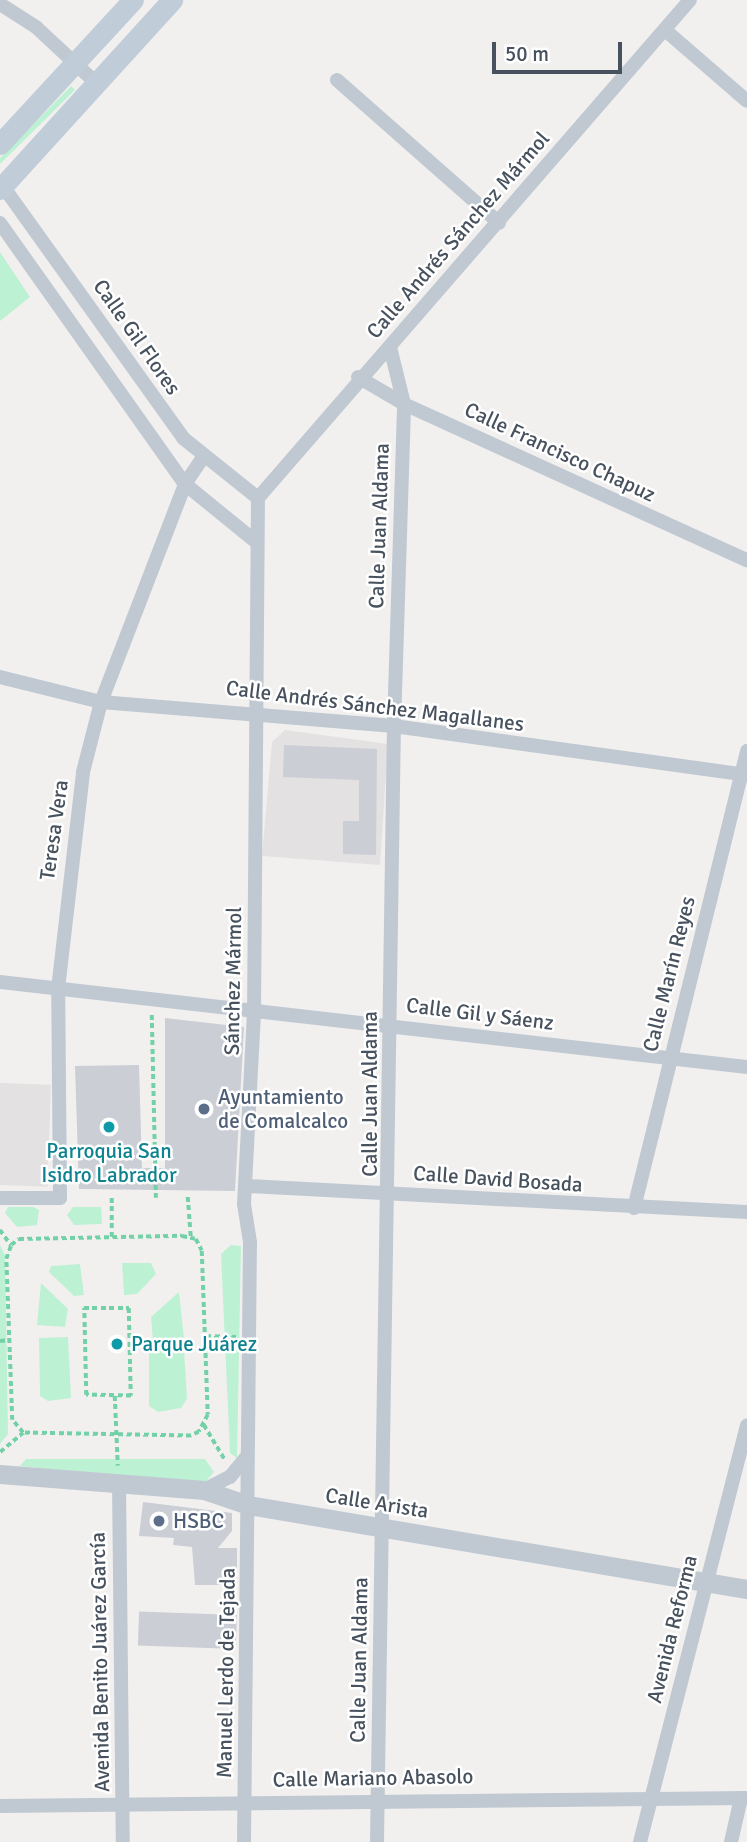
<!DOCTYPE html>
<meta charset="utf-8">
<style>
body{margin:0}
#map{position:relative;width:747px;height:1842px;overflow:hidden;background:#f2f0ef;font-family:Signika,sans-serif}
div>[style]{position:absolute}
.education>*{inset:0;background:#e3e1e1;transform-origin:0 0}
.green>*{inset:0;background:#bcf1d3}
.building>*{inset:0;background:#cbced5;transform-origin:0 0}
.path>*{height:3.5px;margin-top:-1.75px;transform-origin:0;background:repeating-linear-gradient(90deg,#73d1a7 0 5px,transparent 0 8.5px)}
.minor>*{height:14px;margin:-7px;padding:0 7px;transform-origin:7px;border-radius:7px;background:#c0c9d2}
.tertiary>*{height:19px;margin:-9.5px;padding:0 9.5px;transform-origin:9.5px;border-radius:9.5px;background:#c0c9d2}
.secondary>*{height:21px;margin:-10.5px;padding:0 10.5px;transform-origin:10.5px;border-radius:10.5px;background:#c1ccd9}
.dots>*{width:19px;height:19px;translate:-50% -50%;box-sizing:border-box;border:4px solid #fff;border-radius:50%}
span{translate:-50% -50%;white-space:nowrap;text-align:center;line-height:1.15;-webkit-text-stroke:5px #fff;paint-order:stroke}
.street-label{font-size:21px;color:#47525e}
.service-label{font-size:21px;color:#4e5e75}
.left{translate:0 -50%;text-align:left}
.culture-label{font-size:21px;color:#0d838f}
.scale{position:absolute;left:492px;top:42px;width:130px;height:32px;box-sizing:border-box;border:4px solid #47525e;border-top:0;padding-left:9px;font-size:21px;line-height:24px;white-space:nowrap;color:#47525e;-webkit-text-stroke:5px #fff;paint-order:stroke}
</style>
<div id="map">
<div class="education">
<i style="clip-path:polygon(285px 730px,388px 744px,380px 865px,262px 856px,272px 742px)"></i>
<i style="left:0;top:1083px;width:51px;height:102px;rotate:2deg"></i>
</div>
<div class="green">
<i style="clip-path:polygon(71px 86px,75px 90px,0 164px,0 158px)"></i>
<i style="clip-path:polygon(0 252px,30px 297px,0 321px)"></i>
<i style="clip-path:polygon(8px 1207px,33px 1207px,39px 1210px,37px 1225px,17px 1227px,5px 1213px)"></i>
<i style="clip-path:polygon(73px 1207px,101px 1207px,102px 1224px,74px 1225px,67px 1215px)"></i>
<i style="clip-path:polygon(0 1245px,5px 1255px,8px 1434px,0 1444px)"></i>
<i style="clip-path:polygon(231px 1245px,241px 1246px,237px 1458px,230px 1453px,221px 1254px)"></i>
<i style="clip-path:polygon(151px 1263px,156px 1274px,137px 1294px,124px 1295px,122px 1263px)"></i>
<i style="clip-path:polygon(80px 1264px,84px 1295px,74px 1296px,49px 1272px,51px 1266px)"></i>
<i style="clip-path:polygon(41px 1283px,68px 1309px,65px 1327px,37px 1325px)"></i>
<i style="clip-path:polygon(179px 1292px,184px 1339px,153px 1342px,151px 1317px)"></i>
<i style="clip-path:polygon(68px 1337px,71px 1398px,48px 1401px,40px 1396px,39px 1338px)"></i>
<i style="clip-path:polygon(154px 1348px,184px 1350px,187px 1399px,181px 1408px,158px 1412px,149px 1406px,149px 1351px)"></i>
<i style="clip-path:polygon(26px 1459px,205px 1459px,214px 1472px,203px 1485px,20px 1466px)"></i>
</div>
<div class="building">
<i style="clip-path:polygon(284px 745px,377px 749px,376px 855px,343px 854px,343px 821px,359px 821px,359px 780px,283px 777px)"></i>
<i style="clip-path:polygon(165px 1018px,244px 1027px,235px 1191px,79px 1189px,75px 1066px,139px 1065px,142px 1168px,165px 1168px)"></i>
<i style="clip-path:polygon(143px 1502px,232px 1513px,232px 1531px,218px 1548px,237px 1548px,237px 1585px,195px 1585px,192px 1547px,173px 1545px,174px 1538px,139px 1536px)"></i>
<i style="left:237px;top:1615px;width:34px;height:98px;rotate:92deg"></i>
</div>
<div class="path">
<i style="left:152px;top:1015px;width:183px;rotate:88.7deg"></i>
<i style="left:188px;top:1197px;width:40px;rotate:85.7deg"></i>
<i style="left:112px;top:1198px;width:39px;rotate:90deg"></i>
<i style="left:0;top:1230px;width:19px;rotate:54deg"></i>
<i style="left:182px;top:1236px;width:14px;rotate:12deg"></i>
<i style="left:196px;top:1239px;width:13px;rotate:63deg"></i>
<i style="left:202px;top:1251px;width:164px;rotate:87.9deg"></i>
<i style="left:208px;top:1415px;width:19px;rotate:118deg"></i>
<i style="left:199px;top:1432px;width:9px;rotate:153deg"></i>
<i style="left:191px;top:1436px;width:168px;rotate:-179deg"></i>
<i style="left:23px;top:1433px;width:17px;rotate:-130deg"></i>
<i style="left:12px;top:1420px;width:161px;rotate:-92.1deg"></i>
<i style="left:6px;top:1259px;width:15px;rotate:-70deg"></i>
<i style="left:11px;top:1245px;width:10px;rotate:-37deg"></i>
<i style="left:19px;top:1239px;width:163px;rotate:-1.1deg"></i>
<i style="left:84px;top:1308px;width:45px"></i>
<i style="left:129px;top:1308px;width:88px;rotate:88.7deg"></i>
<i style="left:131px;top:1396px;width:45px;rotate:-178.7deg"></i>
<i style="left:86px;top:1395px;width:87px;rotate:-91.3deg"></i>
<i style="left:206px;top:1336px;width:30px;rotate:2deg"></i>
<i style="left:0;top:1341px;width:10px;rotate:-6deg"></i>
<i style="left:115px;top:1396px;width:70px;rotate:87.5deg"></i>
<i style="left:204px;top:1425px;width:41px;rotate:59deg"></i>
<i style="left:0;top:1452px;width:30px;rotate:-40deg"></i>
</div>
<div class="minor">
<i style="left:0;top:4px;width:43px;rotate:32.6deg"></i>
<i style="left:36px;top:27px;width:82px;rotate:43deg"></i>
<i style="left:665px;top:30px;width:108px;rotate:40.9deg"></i>
<i style="left:337px;top:80px;width:216px;rotate:41.4deg"></i>
<i style="left:0;top:182px;width:315px;rotate:54.4deg"></i>
<i style="left:183px;top:438px;width:96px;rotate:38.7deg"></i>
<i style="left:0;top:223px;width:320px;rotate:54.7deg"></i>
<i style="left:185px;top:484px;width:92px;rotate:39.2deg"></i>
<i style="left:358px;top:377px;width:53px;rotate:30.4deg"></i>
<i style="left:404px;top:404px;width:377px;rotate:24.5deg"></i>
<i style="left:258px;top:498px;width:659px;rotate:-49.06deg"></i>
<i style="left:0;top:677px;width:104px;rotate:13.9deg"></i>
<i style="left:101px;top:702px;width:294px;rotate:4.7deg"></i>
<i style="left:394px;top:726px;width:356px;rotate:7.9deg"></i>
<i style="left:0;top:982px;width:752px;rotate:6.49deg"></i>
<i style="left:247px;top:1186px;width:501px;rotate:2.98deg"></i>
<i style="left:0;top:1198px;width:60px"></i>
<i style="left:60px;top:1198px;width:209px;rotate:-90.5deg"></i>
<i style="left:58px;top:989px;width:218px;rotate:-83.4deg"></i>
<i style="left:83px;top:772px;width:72px;rotate:-75.6deg"></i>
<i style="left:101px;top:702px;width:234px;rotate:-68.9deg"></i>
<i style="left:185px;top:484px;width:30px;rotate:-56deg"></i>
<i style="left:634px;top:1208px;width:471px;rotate:-76.1deg"></i>
<i style="left:119px;top:1482px;width:360px;rotate:89.4deg"></i>
<i style="left:204px;top:1490px;width:29px;rotate:-27deg"></i>
<i style="left:230px;top:1477px;width:26px;rotate:-51deg"></i>
<i style="left:0;top:1806px;width:747px;rotate:-0.61deg"></i>
<i style="left:244px;top:1842px;width:600px;rotate:-89.43deg"></i>
<i style="left:250px;top:1242px;width:38px;rotate:-99deg"></i>
<i style="left:244px;top:1204px;width:189px;rotate:-87deg"></i>
<i style="left:254px;top:1015px;width:517px;rotate:-89.56deg"></i>
<i style="left:377px;top:1842px;width:1116px;rotate:-89.13deg"></i>
<i style="left:394px;top:726px;width:322px;rotate:-88.2deg"></i>
<i style="left:404px;top:404px;width:59px;rotate:-103.8deg"></i>
<i style="left:640px;top:1842px;width:430px;rotate:-75.6deg"></i>
<i style="left:731px;top:1842px;width:45px;rotate:-77.2deg"></i>
</div>
<div class="tertiary">
<i style="left:0;top:1474px;width:205px;rotate:4.5deg"></i>
<i style="left:204px;top:1490px;width:46px;rotate:18.8deg"></i>
<i style="left:248px;top:1505px;width:506px;rotate:9.56deg"></i>
</div>
<div class="secondary">
<i style="left:0;top:144px;width:196px;rotate:-47.3deg"></i>
<i style="left:0;top:189px;width:256px;rotate:-47.7deg"></i>
</div>
<div class="dots">
<i style="left:204px;top:1109px;background:#5c6f8a"></i>
<i style="left:109px;top:1127px;background:#0f9aa8"></i>
<i style="left:117px;top:1344px;background:#0f9aa8"></i>
<i style="left:159px;top:1521px;background:#5c6f8a"></i>
</div>
<div class="street-label">
<span style="left:458px;top:235px;rotate:-49deg">Calle Andrés Sánchez Mármol</span>
<span style="left:137px;top:337px;rotate:55deg">Calle Gil Flores</span>
<span style="left:560px;top:452px;rotate:25deg">Calle Francisco Chapuz</span>
<span style="left:379px;top:526px;rotate:-88deg">Calle Juan Aldama</span>
<span style="left:375px;top:706px;rotate:7deg">Calle Andrés Sánchez Magallanes</span>
<span style="left:54px;top:830px;rotate:-82deg">Teresa Vera</span>
<span style="left:669px;top:974px;rotate:-76deg">Calle Marín Reyes</span>
<span style="left:233px;top:981px;rotate:-89deg">Sánchez Mármol</span>
<span style="left:480px;top:1014px;rotate:7deg">Calle Gil y Sáenz</span>
<span style="left:370px;top:1094px;rotate:-90deg">Calle Juan Aldama</span>
<span style="left:498px;top:1179px;rotate:4deg">Calle David Bosada</span>
<span style="left:377px;top:1503px;rotate:9deg">Calle Arista</span>
<span style="left:672px;top:1629px;rotate:-76deg">Avenida Reforma</span>
<span style="left:359px;top:1660px;rotate:-89deg">Calle Juan Aldama</span>
<span style="left:100px;top:1662px;rotate:-91deg">Avenida Benito Juárez García</span>
<span style="left:226px;top:1673px;rotate:-89deg">Manuel Lerdo de Tejada</span>
<span style="left:373px;top:1778px;rotate:-1deg">Calle Mariano Abasolo</span>
</div>
<div class="service-label">
<span class="left" style="left:218px;top:1109px">Ayuntamiento<br>de Comalcalco</span>
<span class="left" style="left:173px;top:1521px">HSBC</span>
</div>
<div class="culture-label">
<span style="left:109px;top:1163px">Parroquia San<br>Isidro Labrador</span>
<span class="left" style="left:131px;top:1344px">Parque Juárez</span>
</div>
<div class="scale">50 m</div>
</div>
